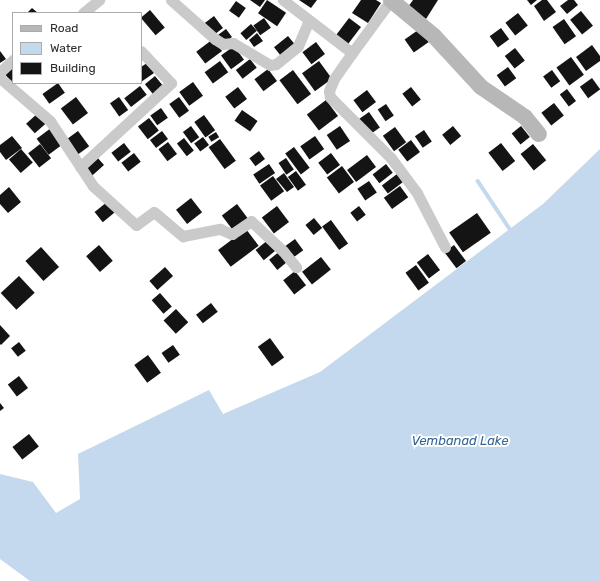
<!DOCTYPE html>
<style>
body{margin:0}
#map{position:relative;width:600px;height:581px;overflow:hidden;background:#fff;font-family:Rubik,sans-serif}
div>[style]{position:absolute}
.water>*{inset:0;background:#c4d9ed}
.stream>*{height:3.5px;margin:-1.75px;padding:0 1.75px;transform-origin:1.75px;border-radius:1.75px;background:#c4d9ed}
.building>*{inset:0;background:#141414;transform-origin:0 0}
.street>*{height:11px;margin:-5.5px;padding:0 5.5px;transform-origin:5.5px;border-radius:5.5px;background:#cacaca}
.secondary>*{height:16px;margin:-8px;padding:0 8px;transform-origin:8px;border-radius:8px;background:#b7b7b7}
span{translate:-50% -50%;white-space:nowrap;text-align:center;line-height:1.15;-webkit-text-stroke:4px #fff;paint-order:stroke}
.water-label{font-size:13px;color:#366694;font-style:italic}
.legend{position:absolute;left:12px;top:12px;width:130px;height:72px;box-sizing:border-box;background:#fff;border:1px solid #ababab;margin:0;padding:5px 7px;list-style:none;font-size:12px;color:#2d2d2d}
.legend li{display:flex;align-items:center;gap:8px;height:20px}
.legend b{width:20px;border:1px solid #ababab}
</style>
<div id="map">
<div class="water">
<i style="clip-path:polygon(600px 149px,600px 581px,30px 581px,0 559px,0 474px,33px 482px,56px 513px,80px 499px,78px 454px,209px 390px,223px 414px,320px 372px,543px 204px)"></i>
</div>
<div class="stream">
<i style="left:478px;top:181px;width:61px;rotate:56.3deg"></i>
</div>
<div class="building">
<i style="clip-path:polygon(250px 0,265px 0,260px 7px)"></i>
<i style="left:267px;top:0;width:23px;height:16px;rotate:34deg"></i>
<i style="clip-path:polygon(299px 0,317px 0,311px 8px)"></i>
<i style="clip-path:polygon(361px 0,376px 0,381px 3px,368px 23px,352px 13px)"></i>
<i style="clip-path:polygon(413px 0,438px 0,426px 19px,408px 7px)"></i>
<i style="clip-path:polygon(527px 0,537px 0,531px 5px)"></i>
<i style="clip-path:polygon(542px 0,547px 0,556px 12px,544px 21px,534px 6px)"></i>
<i style="clip-path:polygon(568px 0,574px 0,578px 5px,567px 14px,560px 6px)"></i>
<i style="left:236px;top:1px;width:12px;height:12px;rotate:35deg"></i>
<i style="clip-path:polygon(32px 8px,38px 13px,27px 13px)"></i>
<i style="left:150px;top:10px;width:23px;height:12px;rotate:50deg"></i>
<i style="left:581px;top:11px;width:19px;height:14px;rotate:51deg"></i>
<i style="left:518px;top:13px;width:16px;height:16px;rotate:52deg"></i>
<i style="left:214px;top:16px;width:15px;height:14px;rotate:53deg"></i>
<i style="left:264px;top:18px;width:12px;height:13px;rotate:55deg"></i>
<i style="left:349px;top:18px;width:15px;height:22px;rotate:37deg"></i>
<i style="left:564px;top:19px;width:21px;height:14px;rotate:55deg"></i>
<i style="left:251px;top:24px;width:9px;height:14px;rotate:49deg"></i>
<i style="left:421px;top:28px;width:16px;height:20px;rotate:55deg"></i>
<i style="left:501px;top:28px;width:14px;height:14px;rotate:54deg"></i>
<i style="left:226px;top:29px;width:10px;height:11px;rotate:53deg"></i>
<i style="clip-path:polygon(257px 33px,263px 41px,254px 47px,249px 40px)"></i>
<i style="left:288px;top:36px;width:13px;height:18px;rotate:51deg"></i>
<i style="left:213px;top:39px;width:15px;height:21px;rotate:53deg"></i>
<i style="left:316px;top:42px;width:15px;height:17px;rotate:53deg"></i>
<i style="clip-path:polygon(592px 45px,600px 56px,600px 61px,586px 71px,576px 57px)"></i>
<i style="left:234px;top:46px;width:17px;height:16px;rotate:54deg"></i>
<i style="left:515px;top:48px;width:16px;height:13px;rotate:52deg"></i>
<i style="clip-path:polygon(0 51px,6px 59px,0 63px)"></i>
<i style="left:571px;top:57px;width:22px;height:18px;rotate:54deg"></i>
<i style="left:250px;top:59px;width:11px;height:18px;rotate:52deg"></i>
<i style="left:220px;top:61px;width:14px;height:19px;rotate:54deg"></i>
<i style="left:319px;top:61px;width:22px;height:21px;rotate:54deg"></i>
<i style="clip-path:polygon(147px 63px,154px 73px,141px 82px,141px 67px)"></i>
<i style="clip-path:polygon(13px 66px,13px 82px,12px 83px,4px 73px)"></i>
<i style="left:508px;top:67px;width:14px;height:14px;rotate:54deg"></i>
<i style="left:268px;top:69px;width:15px;height:17px;rotate:53deg"></i>
<i style="left:293px;top:70px;width:30px;height:17px;rotate:53deg"></i>
<i style="left:552px;top:70px;width:14px;height:11px;rotate:54deg"></i>
<i style="left:155px;top:76px;width:13px;height:13px;rotate:51deg"></i>
<i style="left:592px;top:78px;width:14px;height:15px;rotate:54deg"></i>
<i style="left:193px;top:82px;width:17px;height:17px;rotate:54deg"></i>
<i style="left:58px;top:83px;width:12px;height:19px;rotate:55deg"></i>
<i style="left:140px;top:86px;width:11px;height:20px;rotate:52deg"></i>
<i style="left:238px;top:87px;width:15px;height:16px;rotate:53deg"></i>
<i style="left:411px;top:87px;width:16px;height:11px;rotate:52deg"></i>
<i style="left:567px;top:89px;width:15px;height:9px;rotate:53deg"></i>
<i style="left:367px;top:90px;width:15px;height:17px;rotate:53deg"></i>
<i style="left:76px;top:97px;width:20px;height:19px;rotate:53deg"></i>
<i style="left:119px;top:97px;width:16px;height:11px;rotate:55deg"></i>
<i style="left:179px;top:97px;width:17px;height:12px;rotate:54deg"></i>
<i style="left:326px;top:100px;width:20px;height:24px;rotate:53deg"></i>
<i style="left:554px;top:103px;width:16px;height:16px;rotate:52deg"></i>
<i style="left:386px;top:104px;width:14px;height:10px;rotate:56deg"></i>
<i style="left:161px;top:108px;width:12px;height:13px;rotate:55deg"></i>
<i style="left:242px;top:110px;width:19px;height:13px;rotate:35deg"></i>
<i style="left:369px;top:112px;width:19px;height:13px;rotate:55deg"></i>
<i style="left:38px;top:113px;width:13px;height:16px;rotate:48deg"></i>
<i style="left:204px;top:115px;width:19px;height:12px;rotate:54deg"></i>
<i style="left:149px;top:118px;width:16px;height:14px;rotate:52deg"></i>
<i style="left:191px;top:126px;width:14px;height:10px;rotate:54deg"></i>
<i style="left:340px;top:126px;width:18px;height:16px;rotate:56deg"></i>
<i style="left:453px;top:126px;width:13px;height:14px;rotate:51deg"></i>
<i style="left:521px;top:126px;width:14px;height:12px;rotate:51deg"></i>
<i style="left:395px;top:127px;width:19px;height:15px;rotate:54deg"></i>
<i style="left:51px;top:128px;width:20px;height:18px;rotate:53deg"></i>
<i style="left:424px;top:130px;width:14px;height:11px;rotate:56deg"></i>
<i style="left:78px;top:131px;width:19px;height:14px;rotate:54deg"></i>
<i style="left:162px;top:131px;width:10px;height:15px;rotate:53deg"></i>
<i style="left:216px;top:132px;width:6px;height:9px;rotate:59deg"></i>
<i style="clip-path:polygon(12px 136px,22px 148px,6px 160px,0 152px,0 145px)"></i>
<i style="left:315px;top:136px;width:16px;height:18px;rotate:55deg"></i>
<i style="left:203px;top:137px;width:10px;height:11px;rotate:53deg"></i>
<i style="left:184px;top:138px;width:16px;height:9px;rotate:52deg"></i>
<i style="left:220px;top:139px;width:27px;height:14px;rotate:54deg"></i>
<i style="left:411px;top:140px;width:15px;height:16px;rotate:53deg"></i>
<i style="left:168px;top:142px;width:15px;height:12px;rotate:53deg"></i>
<i style="left:124px;top:143px;width:11px;height:16px;rotate:52deg"></i>
<i style="left:501px;top:143px;width:23px;height:16px;rotate:52deg"></i>
<i style="left:40px;top:144px;width:18px;height:15px;rotate:52deg"></i>
<i style="left:533px;top:144px;width:21px;height:16px;rotate:51deg"></i>
<i style="left:294px;top:147px;width:26px;height:11px;rotate:53deg"></i>
<i style="left:21px;top:149px;width:18px;height:16px;rotate:49deg"></i>
<i style="left:259px;top:151px;width:10px;height:12px;rotate:53deg"></i>
<i style="left:134px;top:153px;width:11px;height:16px;rotate:52deg"></i>
<i style="left:331px;top:153px;width:15px;height:16px;rotate:53deg"></i>
<i style="left:367px;top:155px;width:15px;height:25px;rotate:53deg"></i>
<i style="left:96px;top:156px;width:12px;height:17px;rotate:48deg"></i>
<i style="left:286px;top:158px;width:14px;height:9px;rotate:56deg"></i>
<i style="left:269px;top:164px;width:11px;height:19px;rotate:56deg"></i>
<i style="left:386px;top:164px;width:11px;height:17px;rotate:52deg"></i>
<i style="left:342px;top:166px;width:20px;height:19px;rotate:53deg"></i>
<i style="left:296px;top:171px;width:17px;height:10px;rotate:54deg"></i>
<i style="clip-path:polygon(284px 173px,294px 187px,287px 192px,276px 179px)"></i>
<i style="left:397px;top:174px;width:10px;height:19px;rotate:53deg"></i>
<i style="left:273px;top:176px;width:19px;height:16px;rotate:54deg"></i>
<i style="left:369px;top:181px;width:14px;height:14px;rotate:56deg"></i>
<i style="left:400px;top:186px;width:14px;height:20px;rotate:54deg"></i>
<i style="clip-path:polygon(9px 187px,21px 202px,8px 213px,0 204px,0 195px)"></i>
<i style="left:191px;top:198px;width:18px;height:19px;rotate:52deg"></i>
<i style="left:107px;top:202px;width:13px;height:16px;rotate:51deg"></i>
<i style="left:237px;top:204px;width:20px;height:19px;rotate:53deg"></i>
<i style="left:277px;top:206px;width:20px;height:19px;rotate:53deg"></i>
<i style="left:359px;top:206px;width:11px;height:11px;rotate:52deg"></i>
<i style="left:477px;top:213px;width:24px;height:34px;rotate:55deg"></i>
<i style="left:314px;top:218px;width:13px;height:11px;rotate:51deg"></i>
<i style="left:331px;top:220px;width:29px;height:11px;rotate:54deg"></i>
<i style="left:246px;top:229px;width:21px;height:35px;rotate:53deg"></i>
<i style="left:295px;top:239px;width:14px;height:14px;rotate:54deg"></i>
<i style="left:268px;top:240px;width:13px;height:16px;rotate:51deg"></i>
<i style="left:99px;top:245px;width:21px;height:17px;rotate:49deg"></i>
<i style="left:454px;top:245px;width:20px;height:12px;rotate:53deg"></i>
<i style="left:41px;top:247px;width:27px;height:21px;rotate:48deg"></i>
<i style="left:280px;top:251px;width:13px;height:14px;rotate:51deg"></i>
<i style="left:428px;top:254px;width:20px;height:14px;rotate:53deg"></i>
<i style="left:321px;top:257px;width:16px;height:24px;rotate:52deg"></i>
<i style="left:416px;top:265px;width:22px;height:13px;rotate:54deg"></i>
<i style="left:165px;top:267px;width:12px;height:21px;rotate:48deg"></i>
<i style="left:295px;top:271px;width:18px;height:15px;rotate:52deg"></i>
<i style="left:19px;top:276px;width:23px;height:25px;rotate:47deg"></i>
<i style="left:160px;top:293px;width:18px;height:11px;rotate:49deg"></i>
<i style="left:211px;top:303px;width:11px;height:19px;rotate:52deg"></i>
<i style="left:176px;top:309px;width:18px;height:17px;rotate:47deg"></i>
<i style="clip-path:polygon(0 325px,10px 336px,1px 345px,0 344px)"></i>
<i style="left:270px;top:338px;width:24px;height:15px;rotate:54deg"></i>
<i style="left:19px;top:342px;width:11px;height:10px;rotate:52deg"></i>
<i style="left:173px;top:345px;width:12px;height:14px;rotate:55deg"></i>
<i style="left:148px;top:355px;width:22px;height:17px;rotate:54deg"></i>
<i style="left:19px;top:376px;width:15px;height:14px;rotate:53deg"></i>
<i style="clip-path:polygon(0 403px,4px 408px,0 411px)"></i>
<i style="left:29px;top:434px;width:16px;height:21px;rotate:52deg"></i>
</div>
<div class="street">
<i style="left:171px;top:0;width:59px;rotate:41.6deg"></i>
<i style="left:215px;top:39px;width:9px;rotate:32deg"></i>
<i style="left:223px;top:44px;width:10px;rotate:-6deg"></i>
<i style="left:233px;top:43px;width:43px;rotate:30.7deg"></i>
<i style="left:270px;top:65px;width:6px;rotate:-9deg"></i>
<i style="left:276px;top:64px;width:28px;rotate:-39deg"></i>
<i style="left:298px;top:46px;width:28px;rotate:-67deg"></i>
<i style="left:283px;top:0;width:87px;rotate:37.5deg"></i>
<i style="left:352px;top:53px;width:32px;rotate:125deg"></i>
<i style="left:334px;top:79px;width:13px;rotate:113deg"></i>
<i style="left:329px;top:91px;width:6px;rotate:81deg"></i>
<i style="left:330px;top:97px;width:86px;rotate:45deg"></i>
<i style="left:391px;top:158px;width:44px;rotate:53.4deg"></i>
<i style="left:417px;top:193px;width:61px;rotate:62.6deg"></i>
<i style="left:83px;top:13px;width:21px;rotate:-39deg"></i>
<i style="left:352px;top:53px;width:66px;rotate:-53.7deg"></i>
<i style="left:0;top:72px;width:18px;rotate:-43deg"></i>
<i style="left:0;top:78px;width:66px;rotate:40.7deg"></i>
<i style="left:50px;top:121px;width:78px;rotate:56.5deg"></i>
<i style="left:93px;top:186px;width:58px;rotate:42.2deg"></i>
<i style="left:136px;top:225px;width:22px;rotate:-36deg"></i>
<i style="left:154px;top:212px;width:38px;rotate:40deg"></i>
<i style="left:183px;top:236px;width:38px;rotate:-11deg"></i>
<i style="left:220px;top:229px;width:13px;rotate:23deg"></i>
<i style="left:232px;top:234px;width:23px;rotate:-34deg"></i>
<i style="left:251px;top:221px;width:44px;rotate:43.2deg"></i>
<i style="left:283px;top:251px;width:21px;rotate:51deg"></i>
<i style="left:80px;top:167px;width:124px;rotate:-42.7deg"></i>
<i style="left:171px;top:83px;width:44px;rotate:-133.2deg"></i>
</div>
<div class="secondary">
<i style="left:391px;top:0;width:56px;rotate:39.9deg"></i>
<i style="left:434px;top:36px;width:69px;rotate:47.3deg"></i>
<i style="left:481px;top:87px;width:53px;rotate:34.3deg"></i>
<i style="left:525px;top:117px;width:22px;rotate:51deg"></i>
</div>
<div class="water-label">
<span style="left:460px;top:441px">Vembanad Lake</span>
</div>
<ul class="legend">
<li><b style="height:5px;background:#b7b7b7"></b>Road</li>
<li><b style="height:11px;background:#c4d9ed"></b>Water</li>
<li><b style="height:11px;background:#141414"></b>Building</li>
</ul>
</div>
